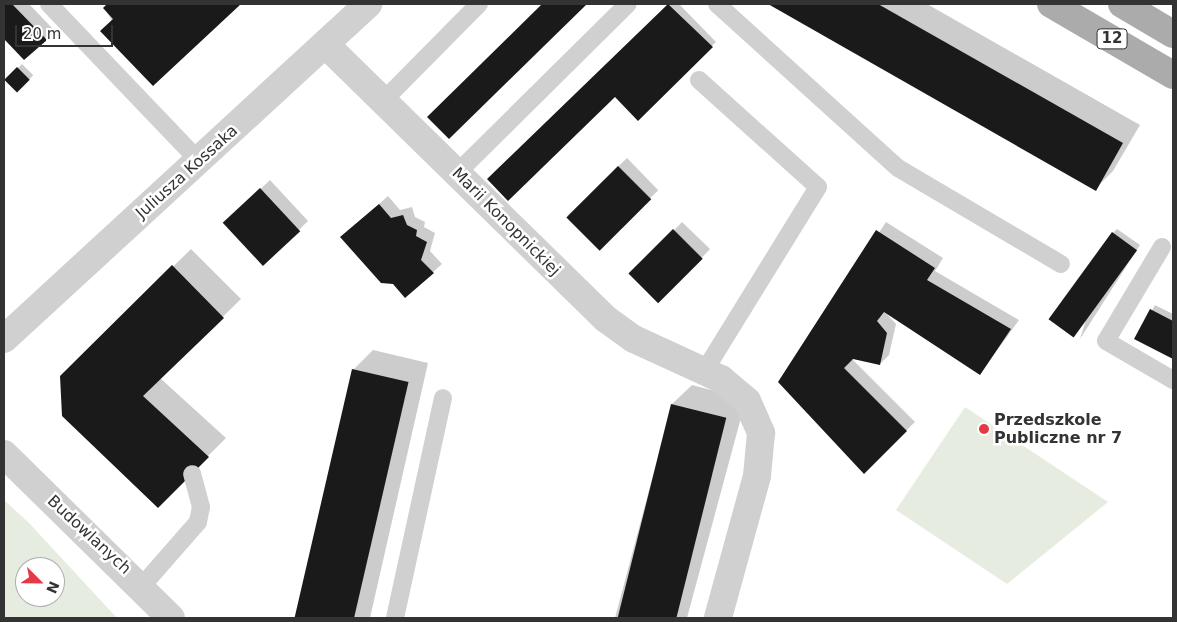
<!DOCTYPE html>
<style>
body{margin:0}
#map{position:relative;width:1177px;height:622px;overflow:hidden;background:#fff;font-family:"DejaVu Sans",sans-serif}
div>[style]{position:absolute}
.green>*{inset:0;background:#e6ecdf}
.shadow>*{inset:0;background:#0003;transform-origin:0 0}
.building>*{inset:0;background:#1a1a1a;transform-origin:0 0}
.service>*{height:18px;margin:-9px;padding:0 9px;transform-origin:9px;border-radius:9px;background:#d0d0d0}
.minor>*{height:28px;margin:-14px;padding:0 14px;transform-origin:14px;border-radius:14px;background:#d0d0d0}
.tertiary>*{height:28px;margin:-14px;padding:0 14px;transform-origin:14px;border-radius:14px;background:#d0d0d0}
.primary>*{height:28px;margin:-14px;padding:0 14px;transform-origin:14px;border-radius:14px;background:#ababab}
.dots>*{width:14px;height:14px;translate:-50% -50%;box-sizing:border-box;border:2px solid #fff;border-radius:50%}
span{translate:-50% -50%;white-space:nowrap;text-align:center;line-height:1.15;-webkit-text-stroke:5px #fff;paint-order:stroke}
.shield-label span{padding:1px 4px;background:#fff;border:1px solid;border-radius:4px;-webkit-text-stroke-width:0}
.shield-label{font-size:15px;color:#333;font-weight:700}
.street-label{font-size:16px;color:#333}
.poi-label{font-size:16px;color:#333;font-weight:700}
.left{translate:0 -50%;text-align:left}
.frame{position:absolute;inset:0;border:5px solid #333;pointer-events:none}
.north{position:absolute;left:15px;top:557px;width:50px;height:50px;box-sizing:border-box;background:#fff;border:1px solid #adadad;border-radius:50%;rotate:113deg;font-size:14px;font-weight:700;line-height:20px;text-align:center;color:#333}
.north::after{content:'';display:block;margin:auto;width:18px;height:22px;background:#e63946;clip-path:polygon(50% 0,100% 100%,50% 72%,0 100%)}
.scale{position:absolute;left:15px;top:25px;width:98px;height:22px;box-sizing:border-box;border:2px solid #333;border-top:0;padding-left:6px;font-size:15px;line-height:18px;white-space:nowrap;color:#333;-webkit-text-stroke:4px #fff;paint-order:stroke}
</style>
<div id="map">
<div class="green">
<i style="clip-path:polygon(965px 407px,1108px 502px,1007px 584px,896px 510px)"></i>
<i style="clip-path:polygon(evenodd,4px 500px,29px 523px,117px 618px,4px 618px,4px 500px,25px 567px,55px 567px,55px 597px,25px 597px,25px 567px)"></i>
</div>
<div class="shadow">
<i style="clip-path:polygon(4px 4px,29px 4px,54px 30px,24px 58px,4px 37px)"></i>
<i style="clip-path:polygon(108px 4px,239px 4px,153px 85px,104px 8px)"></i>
<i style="clip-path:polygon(670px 4px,679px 4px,716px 42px,638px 119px,615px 96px,489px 179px)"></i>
<i style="clip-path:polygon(771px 4px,927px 4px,1140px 125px,1113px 171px,1095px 189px)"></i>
<i style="left:22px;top:64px;width:16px;height:23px;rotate:45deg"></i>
<i style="left:627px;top:158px;width:45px;height:83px;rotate:46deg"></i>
<i style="clip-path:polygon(270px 180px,308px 221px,263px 265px,233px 215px)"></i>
<i style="clip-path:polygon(388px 196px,400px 210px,412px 207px,415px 217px,425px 222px,424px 227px,435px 233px,430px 251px,442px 264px,433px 272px,394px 283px,342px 237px)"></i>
<i style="left:682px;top:222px;width:39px;height:73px;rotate:44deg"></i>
<i style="clip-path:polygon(886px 222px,943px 258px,935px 271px,1019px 320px,980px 374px,886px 313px,896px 324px,889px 355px,880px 364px,851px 358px,915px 422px,864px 472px,780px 382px)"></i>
<i style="clip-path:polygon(1117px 229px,1140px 245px,1080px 339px,1113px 233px)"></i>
<i style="clip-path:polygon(191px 249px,241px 299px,160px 378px,226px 438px,158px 506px,61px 377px)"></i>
<i style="clip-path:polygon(1155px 305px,1173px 314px,1173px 358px,1136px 339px)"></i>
<i style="clip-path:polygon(373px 350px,428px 363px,370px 618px,297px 618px,353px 370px)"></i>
<i style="clip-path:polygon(692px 385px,746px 399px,687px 618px,615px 618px,672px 404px)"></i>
</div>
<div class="building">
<i style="clip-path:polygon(4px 4px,12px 4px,47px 40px,24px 60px,4px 39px)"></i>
<i style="clip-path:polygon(107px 4px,241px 4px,153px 86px,100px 31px,113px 19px,103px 8px)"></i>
<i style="clip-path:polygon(542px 4px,587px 4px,449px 139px,427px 117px)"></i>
<i style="clip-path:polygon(668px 4px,713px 47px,638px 121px,615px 97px,508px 201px,487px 179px)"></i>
<i style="clip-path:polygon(768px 4px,878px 4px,1123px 143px,1096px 191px)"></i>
<i style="left:17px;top:67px;width:18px;height:18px;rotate:45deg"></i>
<i style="left:618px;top:166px;width:47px;height:73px;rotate:45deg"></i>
<i style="left:260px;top:188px;width:59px;height:51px;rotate:47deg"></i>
<i style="clip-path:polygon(379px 204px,391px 218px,403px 215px,407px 225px,417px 230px,416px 236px,427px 242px,421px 260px,434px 273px,405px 298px,393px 284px,381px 283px,340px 237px)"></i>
<i style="left:673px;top:229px;width:42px;height:63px;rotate:45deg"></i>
<i style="clip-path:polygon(876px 230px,935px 268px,927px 280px,1011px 329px,980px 375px,884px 312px,877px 321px,887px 333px,880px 365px,853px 359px,844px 368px,907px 431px,864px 474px,778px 382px)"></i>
<i style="left:1112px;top:232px;width:31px;height:108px;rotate:36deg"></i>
<i style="clip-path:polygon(172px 265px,224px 318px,143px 396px,209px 457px,158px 508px,62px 416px,60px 376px)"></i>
<i style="clip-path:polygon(1150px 309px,1173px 321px,1173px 359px,1134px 339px)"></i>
<i style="left:352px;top:369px;width:58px;height:255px;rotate:13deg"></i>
<i style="left:671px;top:404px;width:57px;height:222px;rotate:14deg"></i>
</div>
<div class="service">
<i style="left:49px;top:4px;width:217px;rotate:46.3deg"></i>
<i style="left:717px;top:4px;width:244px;rotate:42.2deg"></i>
<i style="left:898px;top:168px;width:189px;rotate:30.5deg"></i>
<i style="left:699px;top:80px;width:160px;rotate:42deg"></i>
<i style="left:818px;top:187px;width:215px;rotate:121.7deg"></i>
<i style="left:384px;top:100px;width:135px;rotate:-45.3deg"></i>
<i style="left:457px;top:173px;width:240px;rotate:-44.7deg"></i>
<i style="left:1162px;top:247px;width:109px;rotate:120.8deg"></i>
<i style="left:1106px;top:341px;width:78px;rotate:30.2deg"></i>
<i style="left:142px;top:586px;width:85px;rotate:-48.8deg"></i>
<i style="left:198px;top:522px;width:15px;rotate:-79deg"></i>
<i style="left:201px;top:507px;width:34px;rotate:-105deg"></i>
<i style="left:395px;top:618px;width:225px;rotate:-77.7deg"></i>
</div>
<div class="minor">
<i style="left:326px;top:45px;width:392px;rotate:44.4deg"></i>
<i style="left:606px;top:319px;width:34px;rotate:36deg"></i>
<i style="left:634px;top:339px;width:96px;rotate:24.7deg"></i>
<i style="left:721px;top:379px;width:34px;rotate:40deg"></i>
<i style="left:747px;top:401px;width:35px;rotate:66deg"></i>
<i style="left:761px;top:433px;width:43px;rotate:95.3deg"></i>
<i style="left:757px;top:476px;width:147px;rotate:105.4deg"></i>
</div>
<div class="tertiary">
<i style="left:4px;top:339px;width:495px;rotate:-42.6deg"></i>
<i style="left:4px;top:454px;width:234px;rotate:44.5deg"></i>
</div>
<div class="primary">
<i style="left:1051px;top:4px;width:141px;rotate:30.2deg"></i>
<i style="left:1122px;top:4px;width:59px;rotate:30.5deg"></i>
</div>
<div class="dots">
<i style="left:984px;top:429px;background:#e63946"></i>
</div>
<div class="shield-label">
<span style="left:1112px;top:39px">12</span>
</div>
<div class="street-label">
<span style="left:187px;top:172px;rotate:-42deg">Juliusza Kossaka</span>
<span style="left:506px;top:222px;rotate:45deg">Marii Konopnickiej</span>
<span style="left:89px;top:535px;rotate:43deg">Budowlanych</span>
</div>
<div class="poi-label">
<span class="left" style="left:994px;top:429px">Przedszkole<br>Publiczne nr 7</span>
</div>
<div class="frame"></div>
<div class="north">N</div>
<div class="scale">20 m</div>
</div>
